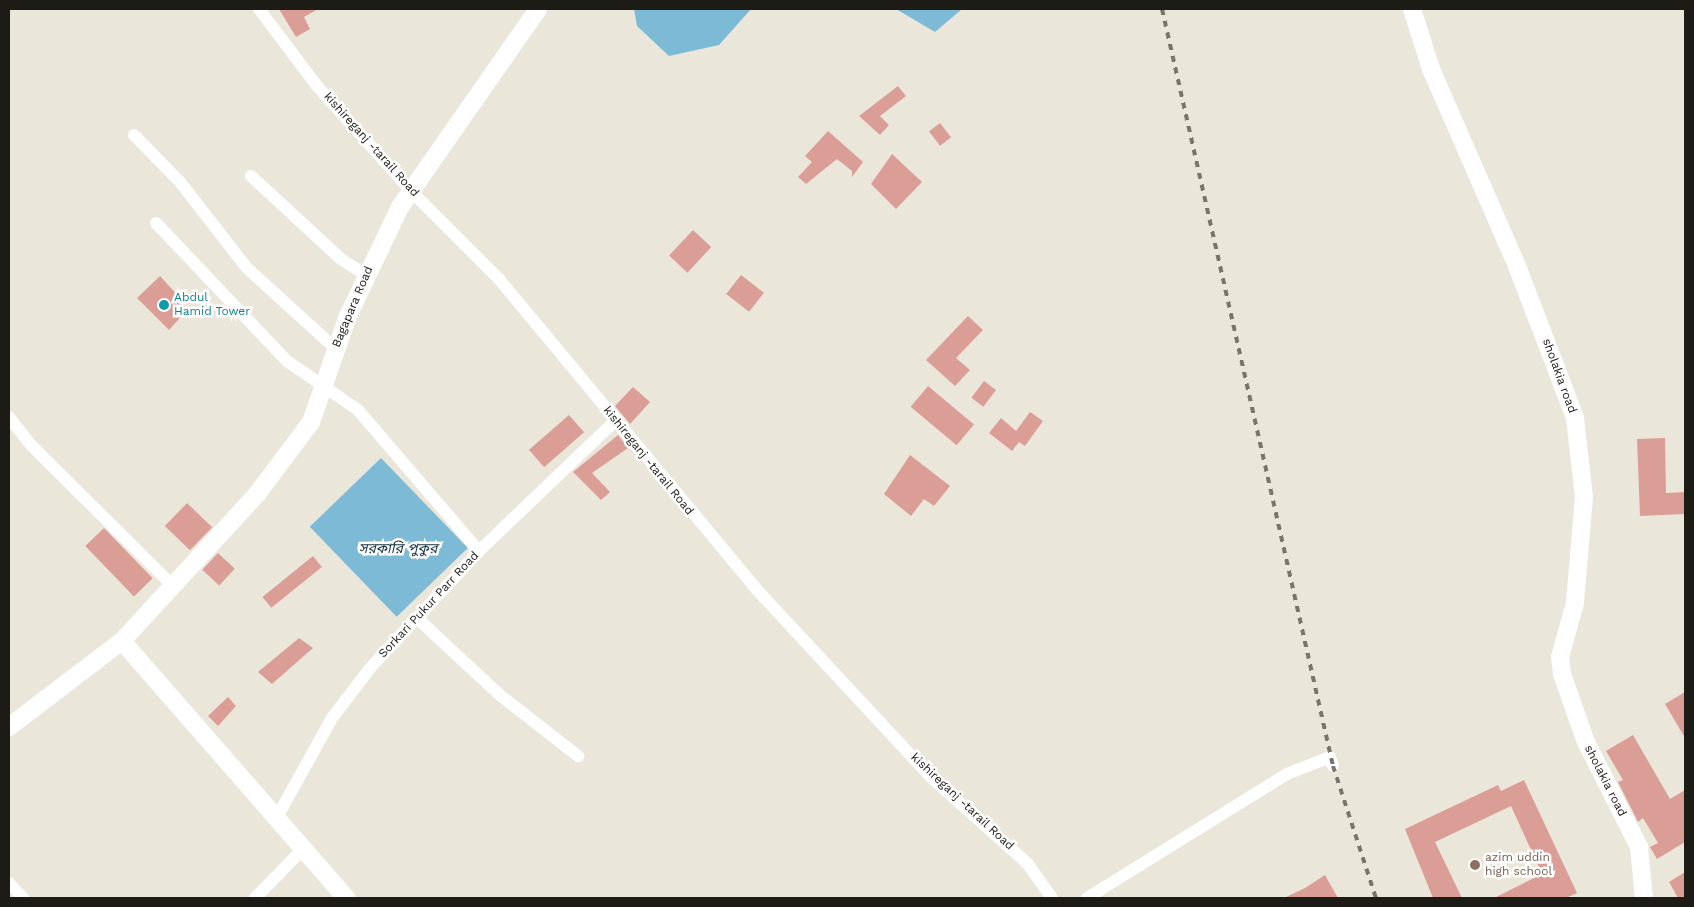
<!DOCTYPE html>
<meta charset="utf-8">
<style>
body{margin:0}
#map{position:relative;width:1694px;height:907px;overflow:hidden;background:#eae6da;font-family:"Work Sans","Noto Sans Bengali",sans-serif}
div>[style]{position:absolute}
.water>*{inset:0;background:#7dbad6;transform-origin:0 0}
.building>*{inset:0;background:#db9e96;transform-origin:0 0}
.street>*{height:12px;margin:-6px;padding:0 6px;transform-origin:6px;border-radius:6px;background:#fff}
.secondary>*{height:18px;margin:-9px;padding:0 9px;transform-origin:9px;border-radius:9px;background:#fff}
.rail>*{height:4px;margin-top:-2px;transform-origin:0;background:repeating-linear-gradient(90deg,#78756d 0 6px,transparent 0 12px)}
.dots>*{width:14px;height:14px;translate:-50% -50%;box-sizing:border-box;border:2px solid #fff;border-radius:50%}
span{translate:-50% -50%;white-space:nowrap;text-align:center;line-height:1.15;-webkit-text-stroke:5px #fff;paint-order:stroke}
.street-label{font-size:12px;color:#1c1b16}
.culture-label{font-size:12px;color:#0d838f}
.left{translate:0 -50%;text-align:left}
.education-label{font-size:12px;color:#785e54}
.water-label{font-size:14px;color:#13313d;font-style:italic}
.frame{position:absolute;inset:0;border:10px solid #1c1b16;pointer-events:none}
</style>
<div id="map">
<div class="water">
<i style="clip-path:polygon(634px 9px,751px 9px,719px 45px,669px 56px,637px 26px)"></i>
<i style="clip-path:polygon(896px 9px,962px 9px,935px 32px)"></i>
<i style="left:381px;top:458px;width:125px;height:99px;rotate:46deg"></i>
</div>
<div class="building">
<i style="clip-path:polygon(279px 9px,318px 9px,304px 17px,310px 29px,296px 37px)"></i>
<i style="clip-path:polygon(898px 86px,906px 96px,880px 116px,889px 125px,880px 135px,859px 116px)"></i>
<i style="left:940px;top:123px;width:18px;height:14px;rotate:52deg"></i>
<i style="clip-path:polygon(828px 131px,863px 162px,852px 177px,852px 171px,837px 159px,806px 184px,798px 177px,812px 162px,805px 156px)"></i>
<i style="clip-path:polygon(892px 154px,922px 182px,896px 209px,871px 184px)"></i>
<i style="left:693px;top:230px;width:25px;height:35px;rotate:43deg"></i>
<i style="left:741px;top:275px;width:29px;height:24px;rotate:38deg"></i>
<i style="clip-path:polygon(160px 276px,180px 298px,177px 302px,188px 309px,169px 330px,137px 298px)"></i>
<i style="clip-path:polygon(968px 316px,983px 330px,956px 358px,970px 370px,955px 386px,926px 360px)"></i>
<i style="left:984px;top:381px;width:15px;height:21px;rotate:37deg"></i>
<i style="left:928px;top:386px;width:60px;height:27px;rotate:40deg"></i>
<i style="clip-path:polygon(633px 387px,650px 402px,630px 424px,615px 406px)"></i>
<i style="clip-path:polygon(1030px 412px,1043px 421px,1025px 446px,1019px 442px,1012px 451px,989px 433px,1001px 418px,1016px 431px)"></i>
<i style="left:569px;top:415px;width:23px;height:53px;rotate:49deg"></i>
<i style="clip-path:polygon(618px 435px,628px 448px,592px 473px,610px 492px,601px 500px,573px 472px)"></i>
<i style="clip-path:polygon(1665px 438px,1666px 493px,1685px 492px,1685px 514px,1640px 516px,1637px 439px)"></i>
<i style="clip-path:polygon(910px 455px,950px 486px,934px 506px,924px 499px,911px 516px,884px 494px)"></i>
<i style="left:187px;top:503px;width:35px;height:32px;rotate:44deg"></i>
<i style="left:104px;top:528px;width:70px;height:26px;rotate:46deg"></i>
<i style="left:218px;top:553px;width:23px;height:23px;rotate:43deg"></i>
<i style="left:313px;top:556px;width:14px;height:65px;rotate:51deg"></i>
<i style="clip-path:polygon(299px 638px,313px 648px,272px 684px,258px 672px)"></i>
<i style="clip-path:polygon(1685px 692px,1685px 738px,1665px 704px)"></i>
<i style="clip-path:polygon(228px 697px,236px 706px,218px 726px,208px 716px)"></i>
<i style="clip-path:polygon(1633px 735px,1670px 799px,1685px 790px,1685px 842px,1657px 859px,1650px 847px,1658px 843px,1643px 818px,1638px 822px,1618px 782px,1623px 780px,1606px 751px)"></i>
<i style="clip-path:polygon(1524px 780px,1577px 893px,1566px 898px,1494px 898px,1542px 874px,1511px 806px,1435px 842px,1462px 898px,1433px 898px,1405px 829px,1498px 785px,1501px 791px)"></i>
<i style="clip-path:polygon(1685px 872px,1685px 898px,1678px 898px,1669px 882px)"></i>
<i style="clip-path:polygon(1325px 875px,1338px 898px,1284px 898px,1305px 888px)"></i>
</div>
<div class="street">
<i style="left:259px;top:9px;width:96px;rotate:53deg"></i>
<i style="left:317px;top:86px;width:142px;rotate:48.1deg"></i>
<i style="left:412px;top:192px;width:123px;rotate:45deg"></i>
<i style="left:499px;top:279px;width:407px;rotate:50.3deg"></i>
<i style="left:759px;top:592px;width:255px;rotate:47.1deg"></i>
<i style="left:933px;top:779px;width:126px;rotate:41.8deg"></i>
<i style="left:1027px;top:863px;width:43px;rotate:54.5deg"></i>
<i style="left:134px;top:135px;width:66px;rotate:45.6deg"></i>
<i style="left:180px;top:182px;width:109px;rotate:52.1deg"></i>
<i style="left:247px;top:268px;width:119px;rotate:42.3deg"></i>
<i style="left:251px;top:176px;width:122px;rotate:42.7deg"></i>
<i style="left:341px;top:259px;width:30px;rotate:33deg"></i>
<i style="left:156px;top:223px;width:190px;rotate:46.5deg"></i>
<i style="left:287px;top:361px;width:86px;rotate:34.6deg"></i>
<i style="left:358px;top:410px;width:186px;rotate:49.4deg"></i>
<i style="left:9px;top:417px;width:36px;rotate:52deg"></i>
<i style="left:31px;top:445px;width:200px;rotate:44.8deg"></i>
<i style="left:418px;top:619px;width:113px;rotate:42.9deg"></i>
<i style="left:501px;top:696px;width:98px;rotate:37.9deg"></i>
<i style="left:277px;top:817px;width:113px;rotate:-60.9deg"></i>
<i style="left:332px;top:718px;width:64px;rotate:-52.6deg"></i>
<i style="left:371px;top:667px;width:158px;rotate:-47deg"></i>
<i style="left:479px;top:551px;width:188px;rotate:-43.7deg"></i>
<i style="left:9px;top:883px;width:21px;rotate:47deg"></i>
<i style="left:255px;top:898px;width:70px;rotate:-45.6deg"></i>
<i style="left:1087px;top:898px;width:235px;rotate:-31.8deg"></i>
<i style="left:1287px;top:774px;width:46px;rotate:-21.6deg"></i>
<i style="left:1330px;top:757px;width:9px;rotate:72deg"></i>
</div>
<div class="secondary">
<i style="left:1412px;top:9px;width:63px;rotate:72.4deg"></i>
<i style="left:1431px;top:69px;width:215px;rotate:66.4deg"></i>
<i style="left:1517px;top:266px;width:163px;rotate:69.1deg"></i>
<i style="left:1575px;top:418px;width:80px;rotate:83.5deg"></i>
<i style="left:1584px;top:497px;width:106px;rotate:94.9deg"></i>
<i style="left:1575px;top:603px;width:56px;rotate:105.5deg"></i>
<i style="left:1560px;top:657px;width:17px;rotate:83deg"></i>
<i style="left:1562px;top:674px;width:72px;rotate:70.6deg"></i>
<i style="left:1586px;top:742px;width:118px;rotate:63.2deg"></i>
<i style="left:1639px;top:847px;width:51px;rotate:84.4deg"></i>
<i style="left:122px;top:641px;width:200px;rotate:-47.4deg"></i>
<i style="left:257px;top:494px;width:90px;rotate:-53.1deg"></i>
<i style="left:311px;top:422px;width:112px;rotate:-70.8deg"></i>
<i style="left:348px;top:316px;width:121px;rotate:-64.5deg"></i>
<i style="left:400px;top:207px;width:241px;rotate:-55.1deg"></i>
<i style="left:9px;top:727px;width:142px;rotate:-37.3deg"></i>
<i style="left:122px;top:641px;width:341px;rotate:48.9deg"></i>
</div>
<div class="rail">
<i style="left:1162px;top:9px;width:776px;rotate:77.27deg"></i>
<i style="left:1333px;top:766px;width:139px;rotate:72deg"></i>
</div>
<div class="dots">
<i style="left:164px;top:305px;background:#0f9aa8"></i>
<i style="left:1475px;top:865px;background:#8d6e63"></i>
</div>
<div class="street-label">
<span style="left:371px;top:145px;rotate:48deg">kishireganj -tarail Road</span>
<span style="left:353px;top:307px;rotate:-67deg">Bagapara Road</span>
<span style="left:1559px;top:376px;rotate:70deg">sholakia road</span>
<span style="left:648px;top:461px;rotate:51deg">kishireganj -tarail Road</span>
<span style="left:429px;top:605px;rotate:-47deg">Sorkari Pukur Parr Road</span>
<span style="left:1605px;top:781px;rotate:63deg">sholakia road</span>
<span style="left:962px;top:802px;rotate:43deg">kishireganj -tarail Road</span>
</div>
<div class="culture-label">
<span class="left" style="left:174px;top:305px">Abdul<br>Hamid Tower</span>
</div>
<div class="education-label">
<span class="left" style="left:1485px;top:865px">azim uddin<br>high school</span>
</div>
<div class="water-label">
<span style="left:398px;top:548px">সরকারি পুকুর</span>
</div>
<div class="frame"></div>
</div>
